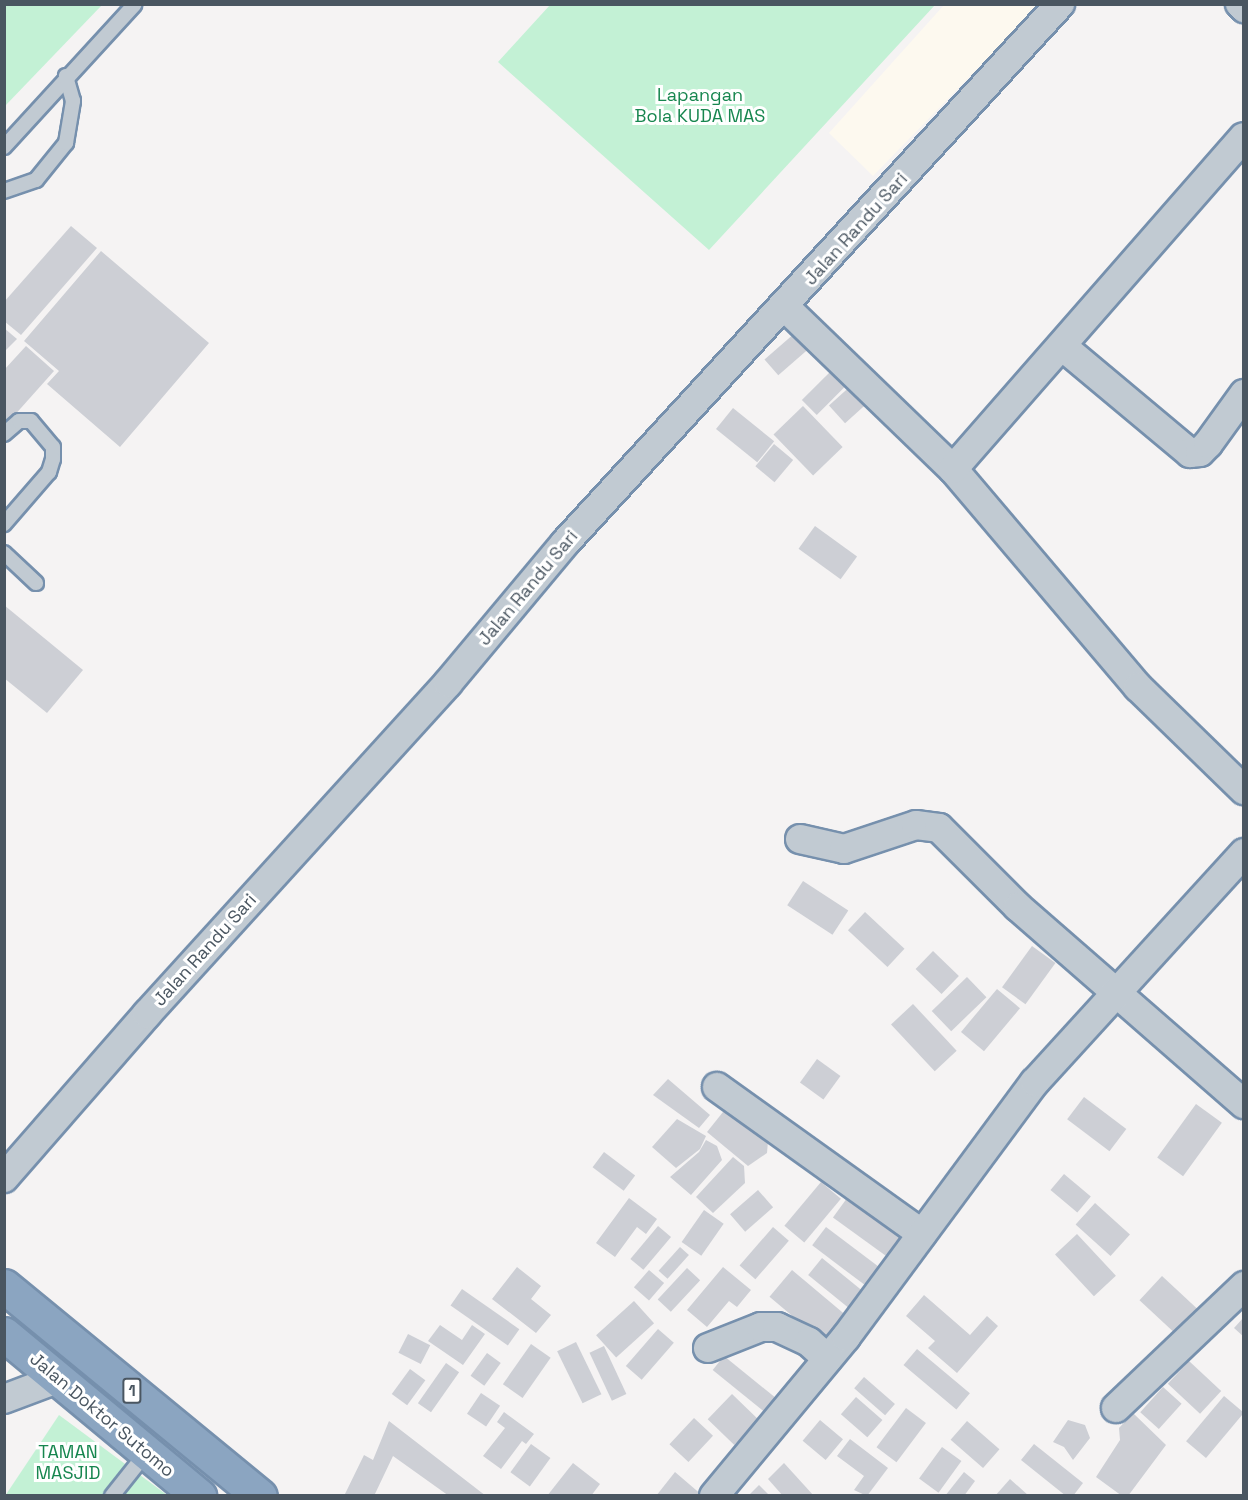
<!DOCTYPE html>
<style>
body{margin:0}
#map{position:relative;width:1248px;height:1500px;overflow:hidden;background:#f5f3f3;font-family:"Space Grotesk",sans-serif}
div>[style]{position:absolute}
.commercial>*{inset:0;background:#fdf9ef}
.green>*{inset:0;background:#c3f1d5}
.building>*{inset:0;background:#cdcfd5;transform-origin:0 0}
.roads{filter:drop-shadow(2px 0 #7690ad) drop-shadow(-2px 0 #7690ad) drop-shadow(0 2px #7690ad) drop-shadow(0 -2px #7690ad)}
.lane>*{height:14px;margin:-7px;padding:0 7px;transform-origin:7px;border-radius:7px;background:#c1cad2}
.street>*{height:28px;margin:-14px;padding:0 14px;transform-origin:14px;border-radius:14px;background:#c1cad2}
.highway>*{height:33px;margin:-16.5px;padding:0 16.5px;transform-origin:16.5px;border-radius:16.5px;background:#8ba5c1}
span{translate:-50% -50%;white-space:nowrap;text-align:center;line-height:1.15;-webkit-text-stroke:6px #fff;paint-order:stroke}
.shield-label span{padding:2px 4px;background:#fff;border:2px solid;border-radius:4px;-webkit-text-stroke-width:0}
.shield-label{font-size:16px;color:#4a5661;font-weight:700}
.park-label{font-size:18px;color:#17864f}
.street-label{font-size:18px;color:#4a5661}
.frame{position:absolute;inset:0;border:6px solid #4a5661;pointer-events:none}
</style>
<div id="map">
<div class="commercial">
<i style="clip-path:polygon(944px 5px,1039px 5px,873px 176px,829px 133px)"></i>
</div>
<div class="green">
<i style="clip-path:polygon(5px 4px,102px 5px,5px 106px,4px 5px)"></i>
<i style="clip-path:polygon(550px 5px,550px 4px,935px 5px,709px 250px,498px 62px)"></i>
<i style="clip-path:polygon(59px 1415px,167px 1495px,5px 1496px)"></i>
</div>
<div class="building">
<i style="clip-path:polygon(71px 226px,97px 248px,21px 335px,4px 321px,4px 302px)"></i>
<i style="clip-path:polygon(101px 251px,209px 343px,120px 447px,47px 384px,59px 371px,24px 341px)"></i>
<i style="left:803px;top:326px;width:21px;height:51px;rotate:49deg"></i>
<i style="clip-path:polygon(4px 328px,17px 339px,4px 352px)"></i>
<i style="clip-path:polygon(26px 346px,54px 371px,4px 427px,4px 370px)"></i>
<i style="left:833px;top:369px;width:21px;height:44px;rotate:45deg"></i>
<i style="left:855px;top:382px;width:24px;height:35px;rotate:48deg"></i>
<i style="left:803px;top:406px;width:57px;height:41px;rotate:46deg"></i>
<i style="left:733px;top:408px;width:53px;height:27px;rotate:39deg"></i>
<i style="left:774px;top:444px;width:25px;height:29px;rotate:40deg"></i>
<i style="left:815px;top:526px;width:52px;height:28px;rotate:36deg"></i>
<i style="clip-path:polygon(4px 605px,83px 670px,47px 713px,4px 678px)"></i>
<i style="left:803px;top:881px;width:54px;height:29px;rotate:33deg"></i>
<i style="left:865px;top:912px;width:54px;height:25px;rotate:43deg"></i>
<i style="left:1032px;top:946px;width:29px;height:51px;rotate:36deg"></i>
<i style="left:933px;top:951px;width:36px;height:25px;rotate:44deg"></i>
<i style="left:967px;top:977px;width:28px;height:49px;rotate:46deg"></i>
<i style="left:997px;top:989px;width:30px;height:56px;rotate:40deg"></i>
<i style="left:913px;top:1004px;width:64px;height:30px;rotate:47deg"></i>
<i style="left:817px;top:1059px;width:29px;height:29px;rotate:36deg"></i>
<i style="clip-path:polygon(668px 1079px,710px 1115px,699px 1128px,653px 1095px)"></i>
<i style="left:1084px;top:1097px;width:53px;height:28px;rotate:37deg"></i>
<i style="left:1196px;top:1104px;width:32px;height:66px;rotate:36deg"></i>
<i style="clip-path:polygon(727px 1107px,768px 1141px,767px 1153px,748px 1166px,707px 1132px)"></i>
<i style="clip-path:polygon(677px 1119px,706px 1136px,700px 1149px,676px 1168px,652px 1147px)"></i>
<i style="clip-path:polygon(706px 1140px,717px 1146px,722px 1160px,691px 1195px,670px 1177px,699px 1152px)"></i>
<i style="left:604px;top:1152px;width:39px;height:19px;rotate:37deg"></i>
<i style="clip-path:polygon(733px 1157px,744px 1166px,745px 1183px,713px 1213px,696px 1197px)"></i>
<i style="left:1064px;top:1174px;width:35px;height:21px;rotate:40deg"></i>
<i style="left:821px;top:1182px;width:26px;height:57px;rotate:40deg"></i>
<i style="left:758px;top:1190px;width:23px;height:37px;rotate:49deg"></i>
<i style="left:850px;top:1194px;width:67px;height:29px;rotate:36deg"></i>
<i style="clip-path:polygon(629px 1198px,657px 1219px,646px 1234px,637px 1227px,615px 1257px,596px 1243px)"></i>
<i style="left:1095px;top:1203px;width:47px;height:29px;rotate:42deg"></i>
<i style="left:704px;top:1210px;width:24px;height:39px;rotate:35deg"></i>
<i style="left:658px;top:1226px;width:17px;height:43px;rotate:40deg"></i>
<i style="left:773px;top:1227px;width:21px;height:51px;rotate:41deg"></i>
<i style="left:826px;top:1227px;width:66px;height:23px;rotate:37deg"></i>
<i style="left:1077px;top:1234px;width:57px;height:30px;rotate:47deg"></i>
<i style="left:680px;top:1247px;width:12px;height:32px;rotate:42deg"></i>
<i style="left:822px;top:1258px;width:59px;height:22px;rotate:39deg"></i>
<i style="clip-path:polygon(517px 1267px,541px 1286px,531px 1299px,551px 1315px,536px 1333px,492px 1299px)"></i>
<i style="clip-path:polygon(723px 1267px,751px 1290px,737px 1307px,729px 1301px,707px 1327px,687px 1310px)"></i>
<i style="left:687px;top:1268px;width:18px;height:43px;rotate:43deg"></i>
<i style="left:649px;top:1270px;width:20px;height:23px;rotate:41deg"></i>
<i style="left:792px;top:1270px;width:75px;height:35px;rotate:40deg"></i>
<i style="left:1162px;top:1276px;width:57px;height:33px;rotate:43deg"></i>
<i style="left:462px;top:1289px;width:70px;height:20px;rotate:35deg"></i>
<i style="clip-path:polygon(924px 1295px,970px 1335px,987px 1316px,998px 1326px,957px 1373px,928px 1348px,935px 1341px,906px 1316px)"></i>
<i style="left:634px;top:1301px;width:30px;height:51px;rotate:48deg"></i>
<i style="clip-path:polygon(1244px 1317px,1244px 1337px,1234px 1328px)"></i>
<i style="clip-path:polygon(440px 1325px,462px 1340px,472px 1325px,485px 1334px,463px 1365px,428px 1341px)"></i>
<i style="left:658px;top:1329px;width:21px;height:49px;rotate:41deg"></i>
<i style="left:408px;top:1334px;width:25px;height:21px;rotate:27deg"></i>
<i style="left:576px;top:1342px;width:58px;height:21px;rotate:64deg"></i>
<i style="left:531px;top:1344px;width:24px;height:49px;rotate:35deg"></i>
<i style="left:604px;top:1346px;width:53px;height:16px;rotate:65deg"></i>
<i style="left:917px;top:1349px;width:69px;height:21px;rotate:40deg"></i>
<i style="left:487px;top:1353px;width:17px;height:28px;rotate:36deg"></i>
<i style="left:724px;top:1356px;width:66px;height:18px;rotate:39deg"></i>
<i style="left:1189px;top:1361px;width:44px;height:31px;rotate:43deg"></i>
<i style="left:446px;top:1363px;width:16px;height:49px;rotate:35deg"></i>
<i style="left:410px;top:1369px;width:19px;height:31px;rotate:36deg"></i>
<i style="left:864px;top:1377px;width:41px;height:15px;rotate:41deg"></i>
<i style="left:1163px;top:1387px;width:25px;height:34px;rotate:42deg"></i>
<i style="left:481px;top:1393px;width:23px;height:25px;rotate:34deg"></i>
<i style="left:732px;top:1394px;width:37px;height:35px;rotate:44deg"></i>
<i style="left:1224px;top:1396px;width:26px;height:59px;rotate:40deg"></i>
<i style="left:856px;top:1397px;width:35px;height:23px;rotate:41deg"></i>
<i style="left:906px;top:1408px;width:25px;height:49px;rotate:37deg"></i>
<i style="clip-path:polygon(504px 1412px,534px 1434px,526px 1444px,522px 1441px,501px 1469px,483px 1456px,505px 1428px,497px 1422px)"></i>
<i style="clip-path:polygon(1133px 1413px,1166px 1445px,1128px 1496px,1122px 1496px,1096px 1477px,1120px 1440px,1119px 1428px)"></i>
<i style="left:694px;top:1418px;width:26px;height:36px;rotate:43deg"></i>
<i style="left:820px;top:1420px;width:30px;height:27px;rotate:40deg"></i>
<i style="clip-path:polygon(1068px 1420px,1085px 1425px,1090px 1438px,1073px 1460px,1064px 1447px,1053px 1442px)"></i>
<i style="clip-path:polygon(389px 1421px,486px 1496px,449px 1496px,393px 1456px,374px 1496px,344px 1496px,364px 1455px,373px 1460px)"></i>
<i style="left:967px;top:1421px;width:43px;height:25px;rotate:41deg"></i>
<i style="clip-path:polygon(850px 1439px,888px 1468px,867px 1496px,854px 1490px,864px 1476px,837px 1456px)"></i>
<i style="left:531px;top:1444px;width:24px;height:35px;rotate:36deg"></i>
<i style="clip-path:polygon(1034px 1444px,1083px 1483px,1073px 1496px,1066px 1496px,1021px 1460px)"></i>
<i style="left:942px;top:1447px;width:24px;height:39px;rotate:36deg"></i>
<i style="clip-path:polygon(573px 1463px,600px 1484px,591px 1496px,547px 1496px)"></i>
<i style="clip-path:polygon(784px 1463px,814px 1496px,783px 1496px,768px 1479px)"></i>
<i style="clip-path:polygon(675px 1472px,703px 1496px,656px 1496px)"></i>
<i style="clip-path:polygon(964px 1472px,975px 1481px,964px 1496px,945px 1496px)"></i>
<i style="clip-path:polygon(1010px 1479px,1029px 1496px,995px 1496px)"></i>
<i style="clip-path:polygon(759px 1485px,770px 1496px,748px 1496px)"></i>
</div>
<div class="roads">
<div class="lane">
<i style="left:4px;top:147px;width:193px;rotate:-47.5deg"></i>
<i style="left:4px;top:191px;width:34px;rotate:-19deg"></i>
<i style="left:36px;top:180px;width:48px;rotate:-51deg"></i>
<i style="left:66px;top:143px;width:43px;rotate:-80.5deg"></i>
<i style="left:73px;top:101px;width:26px;rotate:-106deg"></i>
<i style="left:4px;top:434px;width:20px;rotate:-41deg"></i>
<i style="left:19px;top:421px;width:12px"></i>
<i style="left:31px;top:421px;width:34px;rotate:50deg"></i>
<i style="left:53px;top:447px;width:12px;rotate:90deg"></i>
<i style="left:53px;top:459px;width:14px;rotate:107deg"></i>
<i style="left:49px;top:472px;width:69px;rotate:130.9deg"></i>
<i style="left:4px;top:553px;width:44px;rotate:43.2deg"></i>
<i style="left:112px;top:1496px;width:56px;rotate:-51.5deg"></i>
</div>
<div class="street">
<i style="left:1240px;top:4px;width:6px;rotate:45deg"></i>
<i style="left:785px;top:307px;width:233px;rotate:44deg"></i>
<i style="left:953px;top:469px;width:286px;rotate:49.7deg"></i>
<i style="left:1138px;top:687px;width:148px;rotate:44.2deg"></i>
<i style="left:1062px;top:346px;width:167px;rotate:39.9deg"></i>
<i style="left:1190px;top:453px;width:10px;rotate:-6deg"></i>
<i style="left:1200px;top:452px;width:11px;rotate:-45deg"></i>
<i style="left:1208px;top:444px;width:62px;rotate:-54.2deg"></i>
<i style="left:953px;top:469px;width:441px;rotate:-48.8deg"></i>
<i style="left:800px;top:839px;width:45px;rotate:12.8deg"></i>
<i style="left:844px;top:849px;width:76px;rotate:-18.4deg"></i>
<i style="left:916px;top:825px;width:23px;rotate:7deg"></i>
<i style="left:939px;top:828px;width:112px;rotate:45deg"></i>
<i style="left:1018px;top:907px;width:300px;rotate:41.1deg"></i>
<i style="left:717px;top:1087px;width:252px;rotate:35.6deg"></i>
<i style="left:4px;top:1178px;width:218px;rotate:-48.9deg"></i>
<i style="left:147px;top:1014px;width:447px;rotate:-47.7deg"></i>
<i style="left:448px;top:683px;width:182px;rotate:-50.1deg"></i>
<i style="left:565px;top:543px;width:732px;rotate:-47.44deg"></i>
<i style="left:708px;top:1348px;width:57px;rotate:-21.6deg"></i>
<i style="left:761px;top:1327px;width:16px"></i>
<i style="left:777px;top:1327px;width:35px;rotate:25deg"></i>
<i style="left:809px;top:1342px;width:25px;rotate:42deg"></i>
<i style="left:4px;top:1399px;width:57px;rotate:-20.7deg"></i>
<i style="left:1116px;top:1408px;width:177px;rotate:-43.6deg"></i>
<i style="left:714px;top:1496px;width:207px;rotate:-50.3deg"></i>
<i style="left:846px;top:1337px;width:317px;rotate:-53.5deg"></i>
<i style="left:1035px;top:1082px;width:310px;rotate:-47.6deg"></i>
</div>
<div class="highway">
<i style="left:4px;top:1286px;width:331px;rotate:39.4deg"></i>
<i style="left:4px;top:1334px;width:254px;rotate:39.7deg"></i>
</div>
</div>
<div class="shield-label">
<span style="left:132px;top:1391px">1</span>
</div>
<div class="park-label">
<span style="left:700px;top:106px">Lapangan<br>Bola KUDA MAS</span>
<span style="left:68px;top:1463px">TAMAN<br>MASJID</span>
</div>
<div class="street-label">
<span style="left:856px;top:229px;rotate:-48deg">Jalan Randu Sari</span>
<span style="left:528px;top:588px;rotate:-50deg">Jalan Randu Sari</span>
<span style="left:205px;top:950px;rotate:-48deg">Jalan Randu Sari</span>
<span style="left:102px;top:1415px;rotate:40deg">Jalan Doktor Sutomo</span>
</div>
<div class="frame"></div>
</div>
